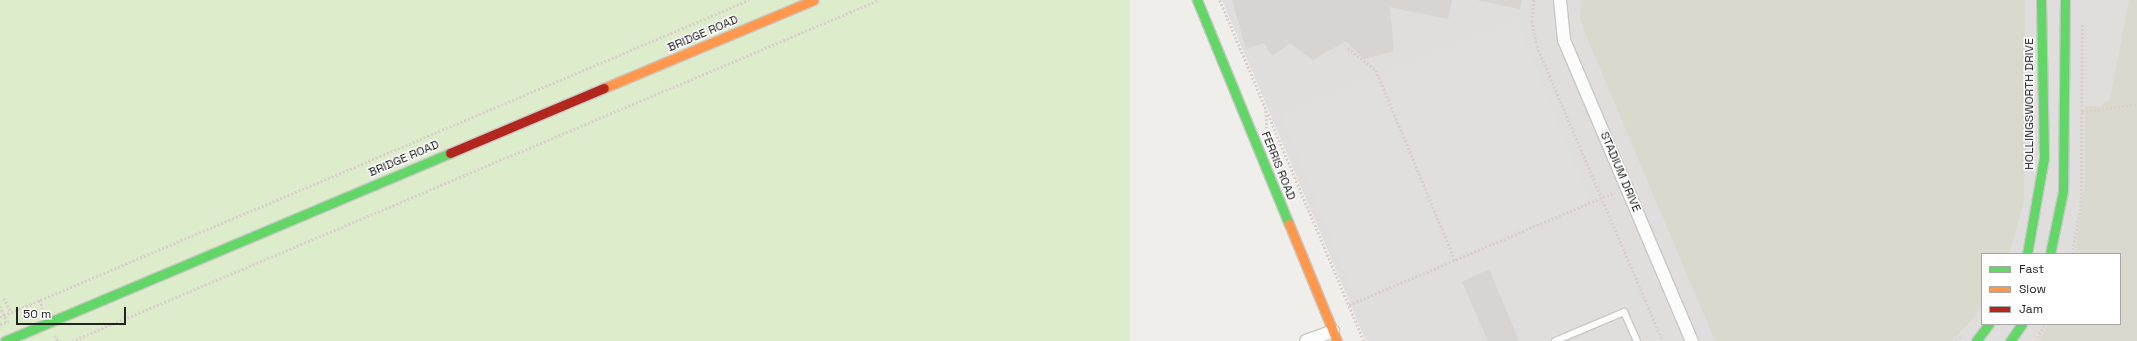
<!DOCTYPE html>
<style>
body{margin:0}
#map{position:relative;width:2137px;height:341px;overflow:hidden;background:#f0eeeb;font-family:"Space Grotesk",sans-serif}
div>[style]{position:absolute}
.residential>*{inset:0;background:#dfdedc}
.construction>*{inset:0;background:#d9d9cd}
.grass>*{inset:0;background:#ddeccb;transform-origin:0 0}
.parking>*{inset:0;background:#e0dfde;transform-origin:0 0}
.building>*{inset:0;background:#d7d4d2}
.path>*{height:2.5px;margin-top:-1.25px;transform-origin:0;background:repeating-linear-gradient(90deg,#dccecd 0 2px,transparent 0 4px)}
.roads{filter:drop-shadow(1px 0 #c9c8c7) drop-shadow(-1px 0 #c9c8c7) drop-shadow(0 1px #c9c8c7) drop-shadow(0 -1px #c9c8c7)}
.lane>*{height:6px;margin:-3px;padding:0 3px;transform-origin:3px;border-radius:3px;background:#fdfcfc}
.street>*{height:12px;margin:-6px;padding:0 6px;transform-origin:6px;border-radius:6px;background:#fdfcfc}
.fast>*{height:9px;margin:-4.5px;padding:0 4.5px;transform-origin:4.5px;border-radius:4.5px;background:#63d668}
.slow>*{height:9px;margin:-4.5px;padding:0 4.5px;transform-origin:4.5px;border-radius:4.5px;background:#ff974d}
.jam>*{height:9px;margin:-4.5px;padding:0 4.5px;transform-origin:4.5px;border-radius:4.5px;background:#b3261e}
span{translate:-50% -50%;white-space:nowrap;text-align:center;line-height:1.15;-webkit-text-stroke:3px #fff;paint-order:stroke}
.street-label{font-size:12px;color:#222}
.legend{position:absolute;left:1981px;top:253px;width:140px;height:72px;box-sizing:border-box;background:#fff;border:1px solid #a7a7a7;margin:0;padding:5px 7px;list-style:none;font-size:12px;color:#222}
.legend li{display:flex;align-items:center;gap:8px;height:20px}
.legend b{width:20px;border:1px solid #a7a7a7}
.scale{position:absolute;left:16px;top:307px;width:110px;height:18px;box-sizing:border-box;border:2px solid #222;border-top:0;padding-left:5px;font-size:12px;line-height:14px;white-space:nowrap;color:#222;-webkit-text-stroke:3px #fff;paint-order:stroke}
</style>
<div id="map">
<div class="residential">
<i style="clip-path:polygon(evenodd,1222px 0,2137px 0,2137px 341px,1366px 341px,1222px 0,1982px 254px,2120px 254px,2120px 324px,1982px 324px,1982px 254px)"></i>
</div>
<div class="construction">
<i style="clip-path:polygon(1582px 0,2025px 0,2024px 201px,2009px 254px,1982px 254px,1982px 305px,1975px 316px,1952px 341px,1715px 341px,1585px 33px,1580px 18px)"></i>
<i style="clip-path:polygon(2129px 0,2137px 0,2137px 341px,2039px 341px,2048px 324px,2120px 324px,2120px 254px,2075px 254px,2085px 181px,2085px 106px,2100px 106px,2110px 99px)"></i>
</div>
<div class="grass">
<i style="left:0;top:0;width:1130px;height:341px"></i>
</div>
<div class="parking">
<i style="left:1517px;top:22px;width:194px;height:253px;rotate:68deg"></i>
</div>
<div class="building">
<i style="clip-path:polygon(1232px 0,1452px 0,1448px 19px,1390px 7px,1394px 51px,1364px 59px,1346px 41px,1313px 60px,1290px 43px,1272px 56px,1264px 43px,1246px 49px)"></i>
<i style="clip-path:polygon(1477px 0,1522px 0,1520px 9px)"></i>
<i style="clip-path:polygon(1489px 269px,1519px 341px,1488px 341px,1462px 282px)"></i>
</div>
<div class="path">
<i style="left:1220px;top:0;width:370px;rotate:67.1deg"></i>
<i style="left:1534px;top:0;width:21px;rotate:95deg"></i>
<i style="left:1532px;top:21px;width:25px;rotate:79deg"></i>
<i style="left:1537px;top:46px;width:321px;rotate:66.9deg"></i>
<i style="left:1348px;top:48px;width:36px;rotate:38deg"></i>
<i style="left:1376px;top:70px;width:206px;rotate:67.4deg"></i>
<i style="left:1266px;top:111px;width:17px;rotate:87deg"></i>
<i style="left:2082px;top:112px;width:56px;rotate:-8.3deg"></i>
<i style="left:2072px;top:254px;width:52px;rotate:-80deg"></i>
<i style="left:2081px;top:203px;width:179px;rotate:-89.7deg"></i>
<i style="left:4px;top:298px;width:16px;rotate:63deg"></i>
<i style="left:40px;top:300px;width:9px;rotate:72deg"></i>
<i style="left:1349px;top:305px;width:289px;rotate:-23deg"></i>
<i style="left:0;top:306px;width:17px;rotate:65deg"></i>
<i style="left:0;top:317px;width:813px;rotate:-22.94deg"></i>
<i style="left:0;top:324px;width:9px;rotate:-18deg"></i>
<i style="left:55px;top:335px;width:7px;rotate:63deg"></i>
<i style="left:72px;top:341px;width:876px;rotate:-22.91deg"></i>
<i style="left:1956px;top:341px;width:7px;rotate:-45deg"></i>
<i style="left:2035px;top:341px;width:20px;rotate:-60deg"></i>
</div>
<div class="roads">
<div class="lane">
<i style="left:1555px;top:341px;width:75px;rotate:-22.8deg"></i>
<i style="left:1624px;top:312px;width:32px;rotate:66deg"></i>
</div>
<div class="street">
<i style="left:1560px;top:0;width:40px;rotate:84.3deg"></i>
<i style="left:1564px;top:40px;width:327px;rotate:67deg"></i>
<i style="left:1306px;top:341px;width:29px;rotate:-20deg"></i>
</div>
<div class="fast">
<i style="left:1197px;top:0;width:242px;rotate:67.7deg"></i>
<i style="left:2027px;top:254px;width:97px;rotate:-80deg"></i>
<i style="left:2044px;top:158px;width:158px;rotate:-91.1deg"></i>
<i style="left:2050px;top:254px;width:64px;rotate:-78.3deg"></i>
<i style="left:2063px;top:191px;width:191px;rotate:-89.4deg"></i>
<i style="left:5px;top:341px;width:483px;rotate:-22.9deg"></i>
<i style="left:1976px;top:341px;width:21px;rotate:-53deg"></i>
<i style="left:2010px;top:341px;width:21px;rotate:-55deg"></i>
</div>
<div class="slow">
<i style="left:604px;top:88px;width:227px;rotate:-22.8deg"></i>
<i style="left:1289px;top:224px;width:126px;rotate:67.7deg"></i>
</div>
<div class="jam">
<i style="left:450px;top:153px;width:167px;rotate:-22.9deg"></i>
</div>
</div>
<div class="street-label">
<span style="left:703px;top:34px;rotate:-23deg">BRIDGE ROAD</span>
<span style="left:2030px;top:104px;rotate:-90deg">HOLLINGSWORTH DRIVE</span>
<span style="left:404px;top:159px;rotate:-23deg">BRIDGE ROAD</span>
<span style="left:1278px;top:166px;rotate:68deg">FERRIS ROAD</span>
<span style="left:1620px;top:172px;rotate:67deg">STADIUM DRIVE</span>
</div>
<ul class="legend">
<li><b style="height:5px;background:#63d668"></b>Fast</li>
<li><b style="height:5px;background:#ff974d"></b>Slow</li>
<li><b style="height:5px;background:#b3261e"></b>Jam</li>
</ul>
<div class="scale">50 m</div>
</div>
